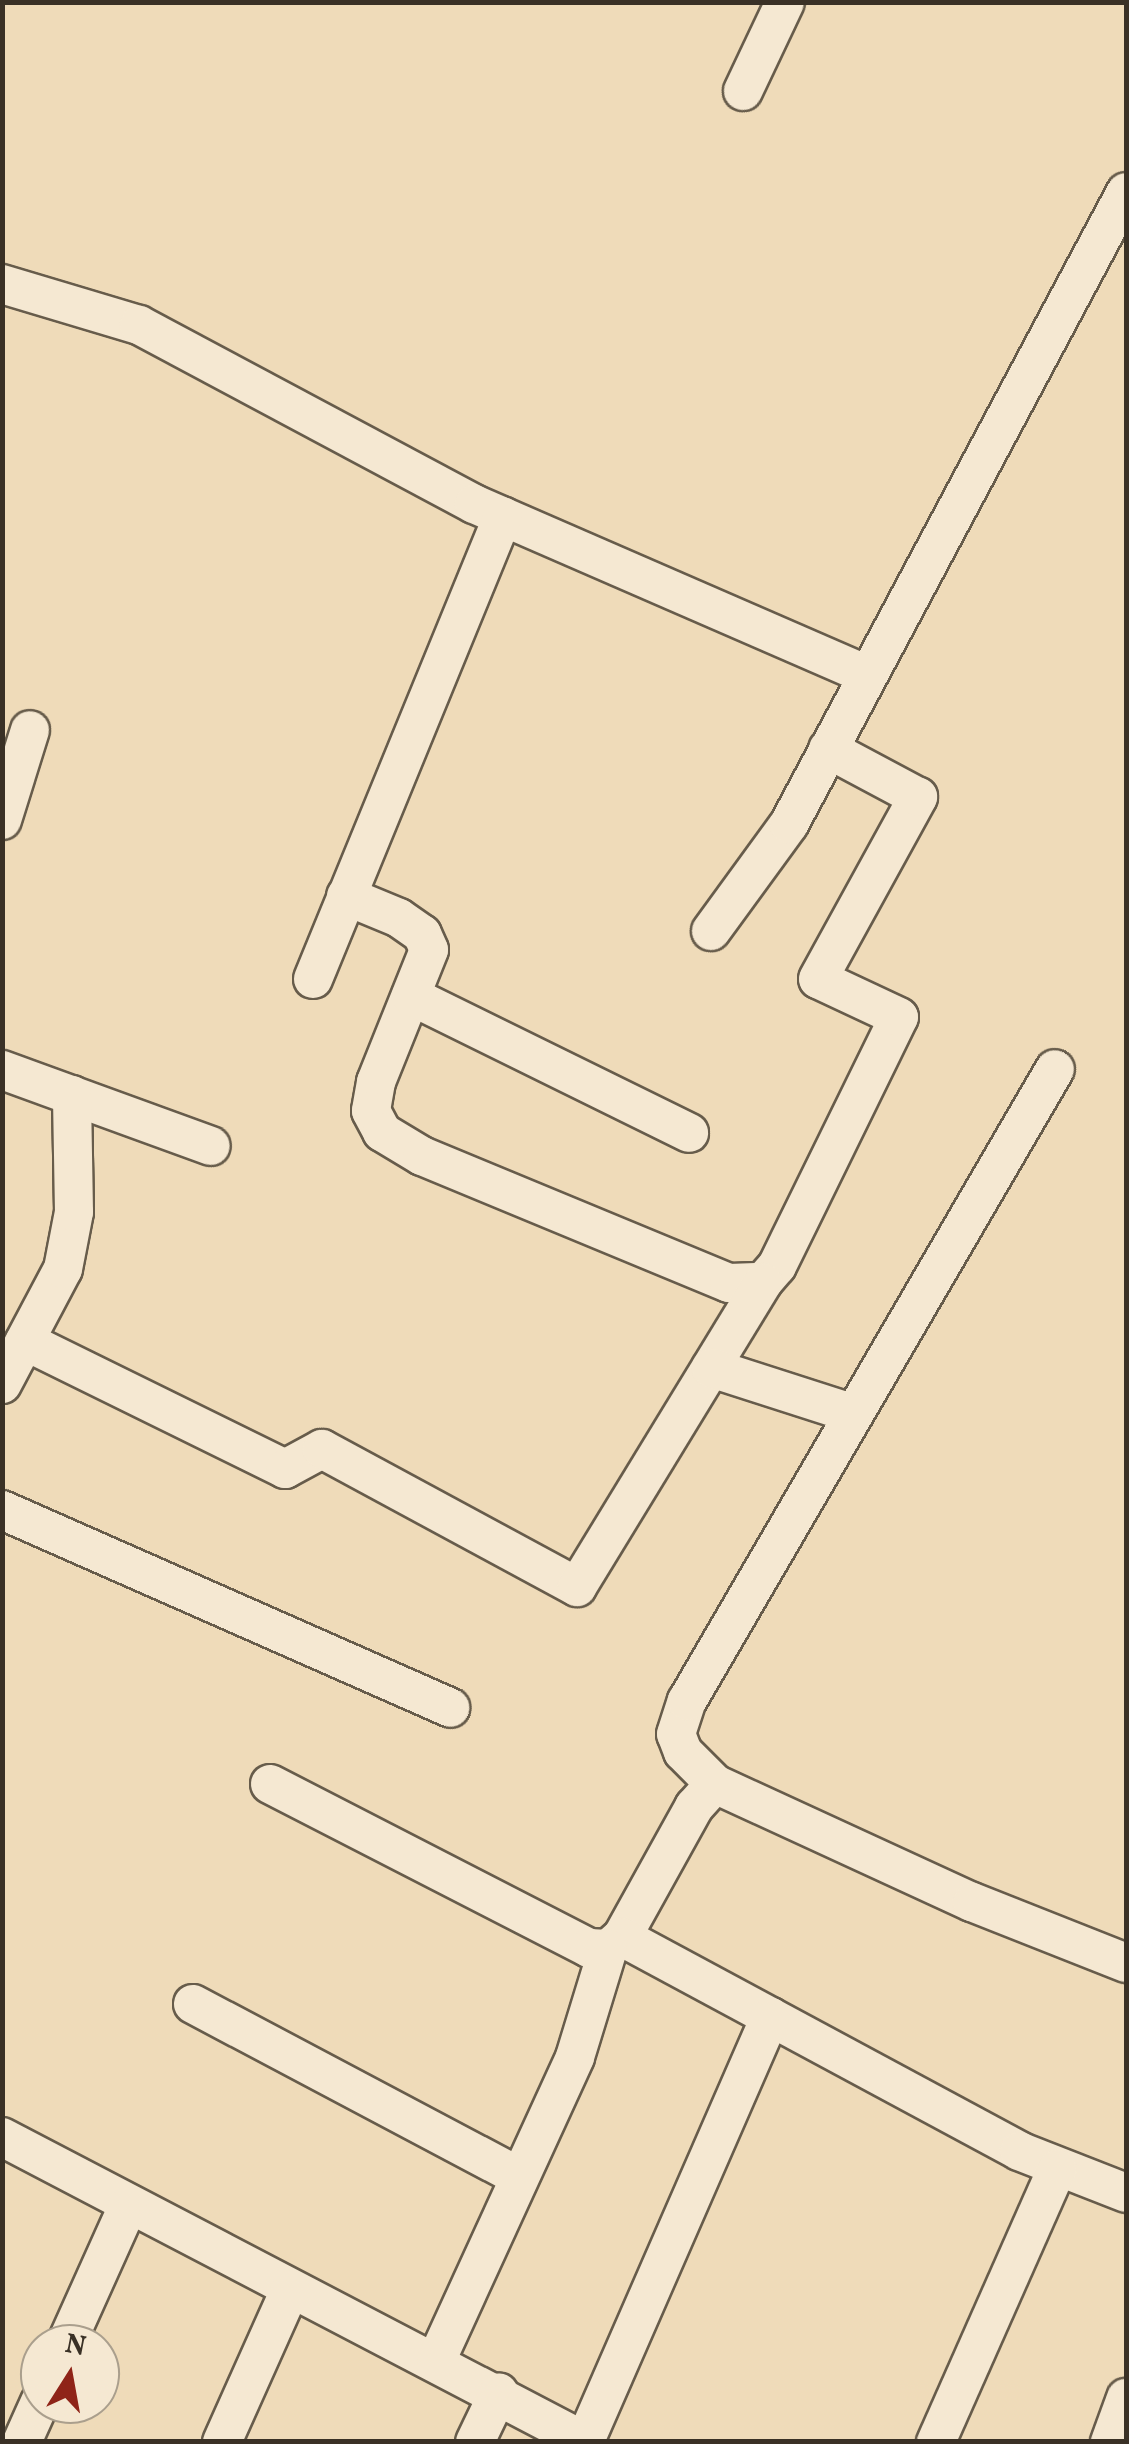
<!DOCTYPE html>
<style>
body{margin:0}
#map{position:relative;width:1129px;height:2444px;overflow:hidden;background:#efdbb9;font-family:Vollkorn,serif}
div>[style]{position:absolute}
.roads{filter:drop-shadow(2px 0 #675c4b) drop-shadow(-2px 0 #675c4b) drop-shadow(0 2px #675c4b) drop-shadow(0 -2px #675c4b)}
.minor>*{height:38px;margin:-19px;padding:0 19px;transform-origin:19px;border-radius:19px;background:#f5e8d2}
span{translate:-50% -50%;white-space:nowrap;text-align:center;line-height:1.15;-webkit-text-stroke:8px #f5e8d2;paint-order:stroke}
.frame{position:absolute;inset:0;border:5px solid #3a3126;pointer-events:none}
.north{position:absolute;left:20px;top:2324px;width:100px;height:100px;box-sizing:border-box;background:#f5e8d2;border:2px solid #aa9f8d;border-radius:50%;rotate:11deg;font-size:28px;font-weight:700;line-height:40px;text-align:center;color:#3a3126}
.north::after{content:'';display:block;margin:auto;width:35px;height:45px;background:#8f2418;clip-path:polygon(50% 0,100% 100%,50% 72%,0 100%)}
</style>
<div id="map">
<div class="roads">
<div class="minor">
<i style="left:743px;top:91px;width:98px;rotate:-64.7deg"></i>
<i style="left:2px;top:284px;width:143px;rotate:16.7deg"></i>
<i style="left:139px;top:325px;width:380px;rotate:28.1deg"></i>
<i style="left:474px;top:504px;width:429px;rotate:23.5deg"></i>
<i style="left:2px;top:820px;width:94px;rotate:-72.7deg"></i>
<i style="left:346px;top:896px;width:57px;rotate:22.5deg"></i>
<i style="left:399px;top:918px;width:28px;rotate:35deg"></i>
<i style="left:422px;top:934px;width:17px;rotate:66deg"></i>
<i style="left:429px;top:950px;width:142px;rotate:111.9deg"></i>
<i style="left:376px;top:1082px;width:29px;rotate:100deg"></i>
<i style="left:371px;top:1111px;width:24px;rotate:62deg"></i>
<i style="left:382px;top:1132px;width:47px;rotate:31deg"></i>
<i style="left:422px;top:1156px;width:332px;rotate:22.5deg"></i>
<i style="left:729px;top:1283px;width:34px;rotate:-2deg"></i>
<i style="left:763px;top:1282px;width:21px;rotate:-49deg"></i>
<i style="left:777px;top:1266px;width:277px;rotate:-63.9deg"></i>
<i style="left:899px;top:1017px;width:89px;rotate:-154.9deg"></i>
<i style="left:818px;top:979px;width:208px;rotate:-61.2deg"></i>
<i style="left:918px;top:797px;width:102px;rotate:-151.9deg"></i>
<i style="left:711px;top:931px;width:132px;rotate:-53.9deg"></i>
<i style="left:789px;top:824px;width:716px;rotate:-61.93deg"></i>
<i style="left:313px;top:979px;width:500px;rotate:-67.69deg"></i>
<i style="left:411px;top:996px;width:310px;rotate:26.2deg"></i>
<i style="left:2px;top:1070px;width:222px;rotate:20deg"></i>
<i style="left:25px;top:1341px;width:290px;rotate:26.2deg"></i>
<i style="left:285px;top:1469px;width:42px;rotate:-28.4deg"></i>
<i style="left:322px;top:1449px;width:290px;rotate:28.4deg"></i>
<i style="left:577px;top:1587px;width:357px;rotate:-58.6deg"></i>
<i style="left:711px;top:1368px;width:150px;rotate:17.8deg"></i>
<i style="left:2px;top:1384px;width:130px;rotate:-62.1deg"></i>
<i style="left:63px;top:1269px;width:58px;rotate:-79.1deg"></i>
<i style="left:74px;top:1212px;width:117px;rotate:-91deg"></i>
<i style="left:2px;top:1510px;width:490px;rotate:23.8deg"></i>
<i style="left:270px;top:1784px;width:359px;rotate:27.2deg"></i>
<i style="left:589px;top:1948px;width:19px;rotate:3deg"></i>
<i style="left:608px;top:1949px;width:18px;rotate:-41deg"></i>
<i style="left:622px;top:1937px;width:149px;rotate:-61deg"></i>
<i style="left:694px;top:1807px;width:31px;rotate:-48deg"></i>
<i style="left:715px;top:1784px;width:283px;rotate:24.7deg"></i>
<i style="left:972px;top:1902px;width:166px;rotate:21.6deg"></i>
<i style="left:715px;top:1784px;width:45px;rotate:-135deg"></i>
<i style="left:683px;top:1752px;width:19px;rotate:-111deg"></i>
<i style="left:676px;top:1734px;width:35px;rotate:-72deg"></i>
<i style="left:687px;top:1701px;width:731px;rotate:-59.79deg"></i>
<i style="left:622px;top:1937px;width:451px;rotate:28.3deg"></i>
<i style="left:1019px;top:2151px;width:115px;rotate:21.4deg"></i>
<i style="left:193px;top:2004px;width:368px;rotate:27.9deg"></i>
<i style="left:2px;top:2137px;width:659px;rotate:27.58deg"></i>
<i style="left:66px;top:2344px;width:151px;rotate:-65.8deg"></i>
<i style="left:436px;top:2361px;width:334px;rotate:-65.4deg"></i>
<i style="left:575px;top:2057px;width:113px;rotate:-73deg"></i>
<i style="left:585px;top:2441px;width:463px;rotate:-66.4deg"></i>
<i style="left:22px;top:2442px;width:44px;rotate:-65.8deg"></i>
<i style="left:222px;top:2442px;width:167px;rotate:-65.9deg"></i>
<i style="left:475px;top:2442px;width:55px;rotate:-64.4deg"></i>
<i style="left:936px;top:2442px;width:299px;rotate:-66.1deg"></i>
<i style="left:1110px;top:2442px;width:47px;rotate:-70deg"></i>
</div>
</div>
<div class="frame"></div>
<div class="north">N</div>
</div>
